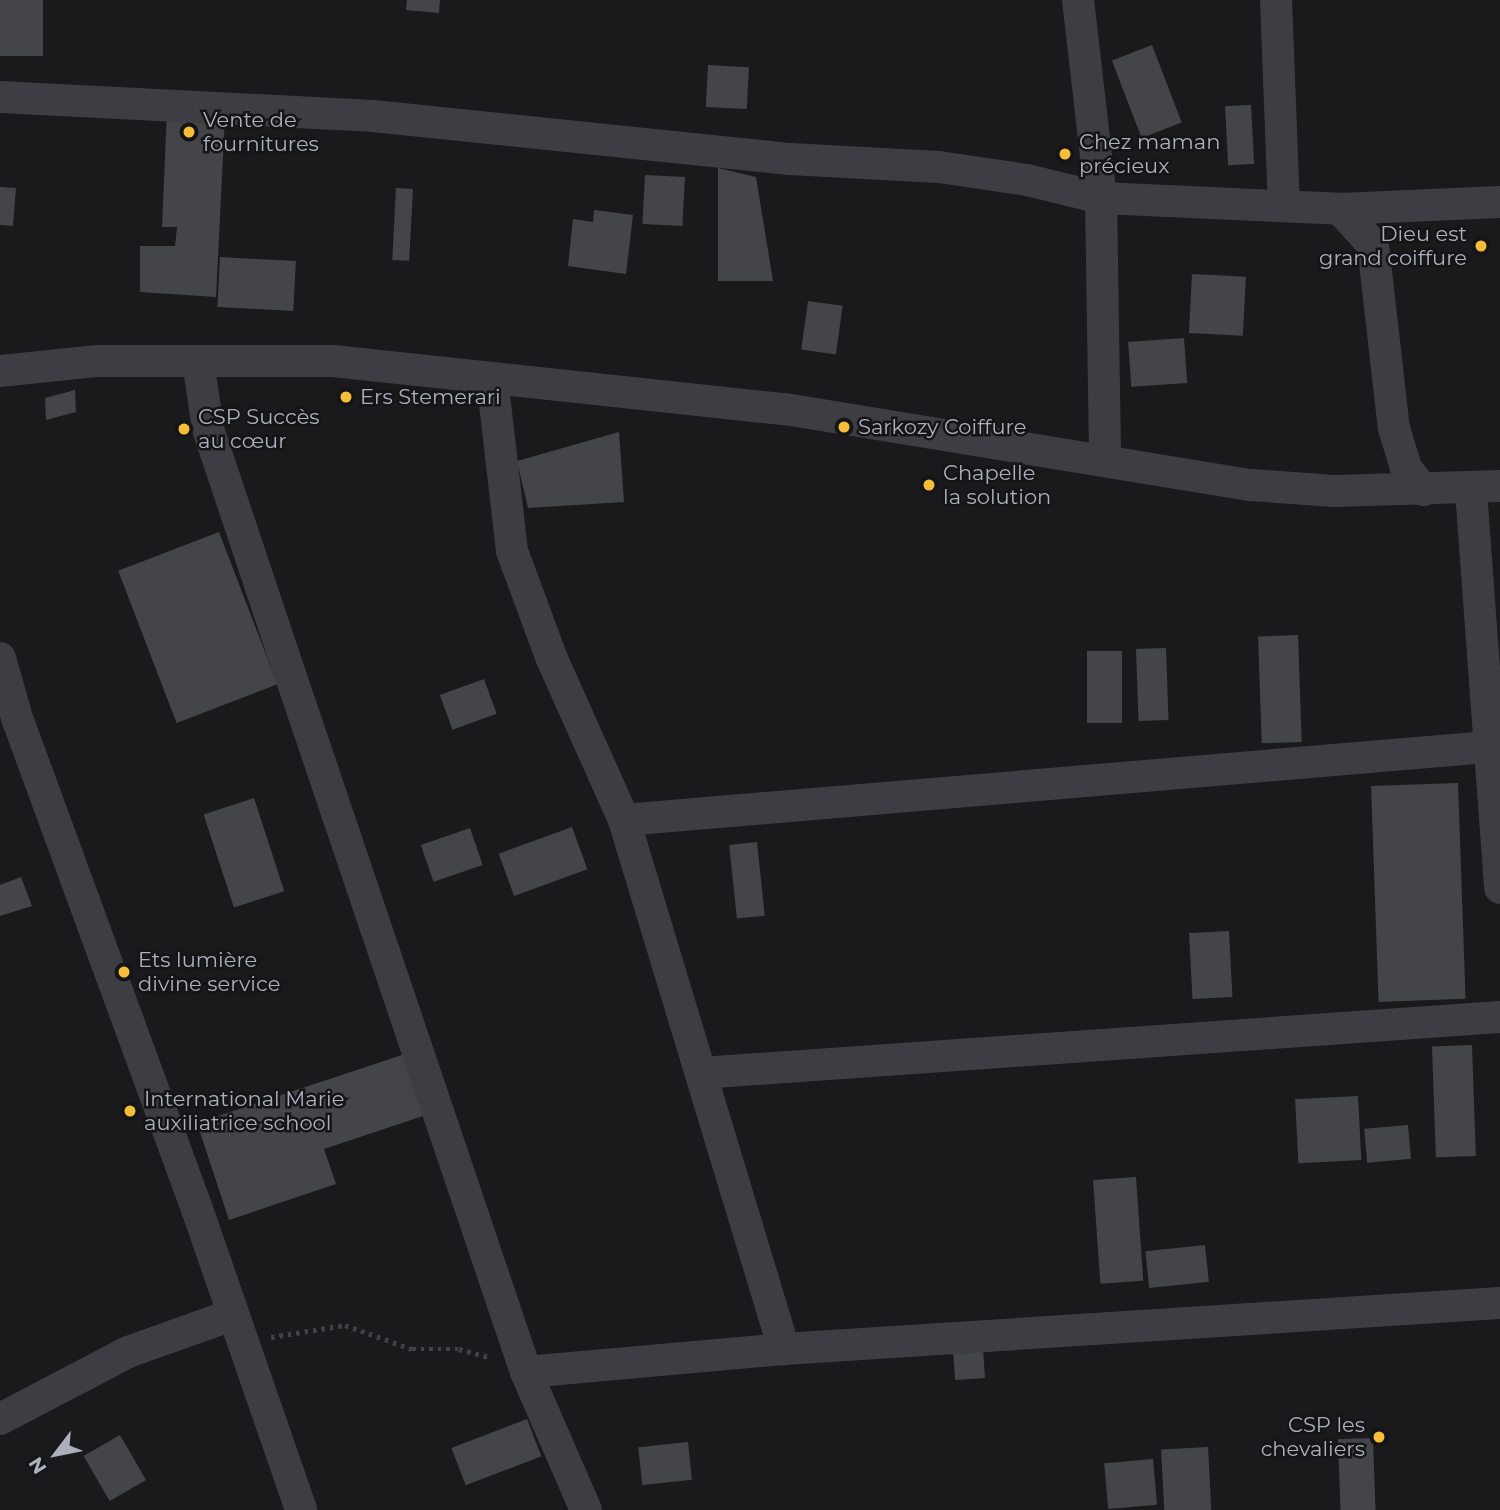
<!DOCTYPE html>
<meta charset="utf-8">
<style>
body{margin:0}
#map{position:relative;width:1500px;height:1510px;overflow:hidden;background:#1a1a1c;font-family:Montserrat,sans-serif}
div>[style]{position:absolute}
.building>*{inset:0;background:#444549;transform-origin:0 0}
.path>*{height:4.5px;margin-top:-2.25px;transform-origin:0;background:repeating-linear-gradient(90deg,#414248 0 3.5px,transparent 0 8.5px)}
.minor>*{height:32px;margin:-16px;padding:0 16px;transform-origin:16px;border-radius:16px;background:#3d3d43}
.dots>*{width:19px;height:19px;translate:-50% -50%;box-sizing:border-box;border:4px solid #151517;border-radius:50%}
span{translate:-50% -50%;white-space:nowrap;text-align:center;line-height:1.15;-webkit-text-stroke:5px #151517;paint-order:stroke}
.poi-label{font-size:21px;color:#acb0bc}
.left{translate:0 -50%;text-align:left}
.right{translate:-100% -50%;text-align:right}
.north{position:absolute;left:21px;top:1419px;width:70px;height:70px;-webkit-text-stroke:5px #151517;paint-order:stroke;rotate:238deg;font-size:19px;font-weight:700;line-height:28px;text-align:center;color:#acb0bc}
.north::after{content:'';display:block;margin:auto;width:24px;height:32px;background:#acb0bc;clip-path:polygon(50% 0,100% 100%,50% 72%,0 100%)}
</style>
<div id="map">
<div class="building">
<i style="left:0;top:0;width:43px;height:56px"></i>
<i style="clip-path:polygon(407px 0,440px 0,439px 13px,406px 10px)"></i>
<i style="left:1152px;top:45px;width:83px;height:43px;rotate:69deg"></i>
<i style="left:708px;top:65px;width:41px;height:42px;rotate:3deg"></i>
<i style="left:1251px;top:105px;width:59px;height:26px;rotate:87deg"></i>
<i style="clip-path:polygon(167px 112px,225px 116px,216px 297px,140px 292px,140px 246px,175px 246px,177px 227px,162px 227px)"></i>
<i style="clip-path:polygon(718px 168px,756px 177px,773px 281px,718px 281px)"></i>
<i style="left:645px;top:175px;width:40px;height:49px;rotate:3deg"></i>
<i style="clip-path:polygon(0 187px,16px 188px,13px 226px,0 225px)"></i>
<i style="left:396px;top:188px;width:17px;height:72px;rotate:3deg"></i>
<i style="clip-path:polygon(594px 210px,633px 215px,626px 274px,568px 266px,573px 219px,593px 222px)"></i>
<i style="left:220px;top:257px;width:76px;height:50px;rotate:3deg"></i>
<i style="left:1192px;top:274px;width:54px;height:59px;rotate:3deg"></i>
<i style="left:808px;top:301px;width:35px;height:49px;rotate:8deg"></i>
<i style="left:1184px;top:338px;width:45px;height:56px;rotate:86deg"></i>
<i style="clip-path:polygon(75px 390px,76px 412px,46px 420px,45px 398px)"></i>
<i style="clip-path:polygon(619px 432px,624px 502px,528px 508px,517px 461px)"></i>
<i style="left:219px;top:532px;width:163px;height:108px;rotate:69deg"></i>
<i style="left:1298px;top:635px;width:107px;height:40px;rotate:88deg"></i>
<i style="left:1166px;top:648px;width:72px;height:30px;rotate:88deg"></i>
<i style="left:1087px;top:651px;width:35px;height:72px"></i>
<i style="left:484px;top:679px;width:37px;height:47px;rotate:70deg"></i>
<i style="left:1458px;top:783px;width:216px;height:87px;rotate:88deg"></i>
<i style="left:254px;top:798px;width:98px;height:53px;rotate:72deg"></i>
<i style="left:572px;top:827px;width:45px;height:78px;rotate:70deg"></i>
<i style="left:470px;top:828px;width:39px;height:52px;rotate:71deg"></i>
<i style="left:757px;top:842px;width:74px;height:28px;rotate:84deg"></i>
<i style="clip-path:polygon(21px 877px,32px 906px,0 916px,0 885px)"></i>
<i style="left:1229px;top:931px;width:66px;height:40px;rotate:87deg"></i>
<i style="left:1472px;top:1045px;width:111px;height:40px;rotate:88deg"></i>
<i style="clip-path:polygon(405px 1054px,426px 1115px,324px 1149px,336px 1184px,229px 1220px,197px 1123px)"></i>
<i style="left:1358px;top:1096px;width:64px;height:63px;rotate:87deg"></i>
<i style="left:1408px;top:1125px;width:34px;height:44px;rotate:85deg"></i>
<i style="left:1136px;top:1177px;width:104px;height:43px;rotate:86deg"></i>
<i style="left:1205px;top:1245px;width:37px;height:60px;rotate:84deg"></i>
<i style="left:983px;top:1349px;width:29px;height:30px;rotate:86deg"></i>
<i style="left:527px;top:1419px;width:40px;height:81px;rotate:69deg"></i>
<i style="left:120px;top:1435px;width:52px;height:42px;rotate:60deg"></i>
<i style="left:1373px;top:1438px;width:72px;height:35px;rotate:88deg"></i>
<i style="left:688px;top:1442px;width:38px;height:50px;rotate:84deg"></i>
<i style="left:1208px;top:1447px;width:63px;height:47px;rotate:87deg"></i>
<i style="left:1153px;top:1459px;width:46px;height:49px;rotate:85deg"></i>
</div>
<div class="path">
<i style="left:271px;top:1337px;width:75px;rotate:-9.2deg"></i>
<i style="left:345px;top:1325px;width:71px;rotate:19.7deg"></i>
<i style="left:412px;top:1349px;width:47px"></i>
<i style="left:459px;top:1349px;width:31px;rotate:15deg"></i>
</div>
<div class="minor">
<i style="left:1078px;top:0;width:199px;rotate:83.4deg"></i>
<i style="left:1101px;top:198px;width:263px;rotate:89.1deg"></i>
<i style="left:1276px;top:0;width:204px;rotate:87.8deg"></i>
<i style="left:0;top:97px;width:373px;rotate:2.9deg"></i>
<i style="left:373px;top:116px;width:419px;rotate:5.9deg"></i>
<i style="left:790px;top:159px;width:149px;rotate:3.1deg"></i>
<i style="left:939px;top:167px;width:89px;rotate:8.4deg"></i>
<i style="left:1027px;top:180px;width:76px;rotate:13.7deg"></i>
<i style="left:1101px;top:198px;width:239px;rotate:2.6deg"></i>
<i style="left:1340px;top:209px;width:160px;rotate:-2.5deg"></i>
<i style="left:1340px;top:209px;width:49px;rotate:47.5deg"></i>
<i style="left:1373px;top:245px;width:184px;rotate:83.5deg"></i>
<i style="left:1394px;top:428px;width:42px;rotate:73.3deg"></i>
<i style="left:1406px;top:468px;width:28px;rotate:52deg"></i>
<i style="left:198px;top:361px;width:69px;rotate:81.6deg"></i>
<i style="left:208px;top:429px;width:236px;rotate:71.5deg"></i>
<i style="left:283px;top:653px;width:759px;rotate:71.33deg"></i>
<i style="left:526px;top:1372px;width:150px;rotate:66.5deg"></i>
<i style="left:0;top:371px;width:98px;rotate:-5.9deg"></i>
<i style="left:97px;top:361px;width:236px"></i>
<i style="left:333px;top:361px;width:455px;rotate:6.1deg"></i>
<i style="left:785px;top:409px;width:472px;rotate:9.3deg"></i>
<i style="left:1251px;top:485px;width:83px;rotate:4.1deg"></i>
<i style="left:1334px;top:491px;width:166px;rotate:-1.7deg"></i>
<i style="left:492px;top:378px;width:174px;rotate:83.4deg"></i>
<i style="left:512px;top:551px;width:115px;rotate:69.7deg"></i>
<i style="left:552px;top:659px;width:176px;rotate:65.9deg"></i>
<i style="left:624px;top:820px;width:553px;rotate:73.17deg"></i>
<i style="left:1471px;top:491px;width:398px;rotate:85.8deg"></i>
<i style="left:0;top:658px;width:62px;rotate:74.2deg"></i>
<i style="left:17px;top:718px;width:523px;rotate:69.87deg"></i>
<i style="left:197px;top:1209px;width:318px;rotate:70.9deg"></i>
<i style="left:624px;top:820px;width:879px;rotate:-4.83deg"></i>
<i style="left:701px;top:1073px;width:801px;rotate:-4.01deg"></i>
<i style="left:526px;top:1372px;width:259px;rotate:-5.1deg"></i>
<i style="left:784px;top:1349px;width:717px;rotate:-3.68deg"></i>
<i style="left:0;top:1419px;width:144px;rotate:-27.6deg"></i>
<i style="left:128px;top:1352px;width:110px;rotate:-19.6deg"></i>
</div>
<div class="dots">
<i style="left:189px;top:132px;background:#f6be38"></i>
<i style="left:1065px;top:154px;background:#f6be38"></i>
<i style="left:1481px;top:246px;background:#f6be38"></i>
<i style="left:346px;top:397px;background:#f6be38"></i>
<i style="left:844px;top:427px;background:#f6be38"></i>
<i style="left:184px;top:429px;background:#f6be38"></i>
<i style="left:929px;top:485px;background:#f6be38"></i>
<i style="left:124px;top:972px;background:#f6be38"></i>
<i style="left:130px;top:1111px;background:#f6be38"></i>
<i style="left:1379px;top:1437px;background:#f6be38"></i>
</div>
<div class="poi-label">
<span class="left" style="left:203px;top:132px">Vente de<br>fournitures</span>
<span class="left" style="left:1079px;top:154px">Chez maman<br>précieux</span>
<span class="right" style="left:1467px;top:246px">Dieu est<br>grand coiffure</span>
<span class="left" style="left:360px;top:397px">Ers Stemerari</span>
<span class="left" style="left:198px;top:429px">CSP Succès<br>au cœur</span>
<span class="left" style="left:858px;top:427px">Sarkozy Coiffure</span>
<span class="left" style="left:943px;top:485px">Chapelle<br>la solution</span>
<span class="left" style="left:138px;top:972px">Ets lumière<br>divine service</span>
<span class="left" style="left:144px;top:1111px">International Marie<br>auxiliatrice school</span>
<span class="right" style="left:1365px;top:1437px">CSP les<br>chevaliers</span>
</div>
<div class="north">N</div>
</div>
